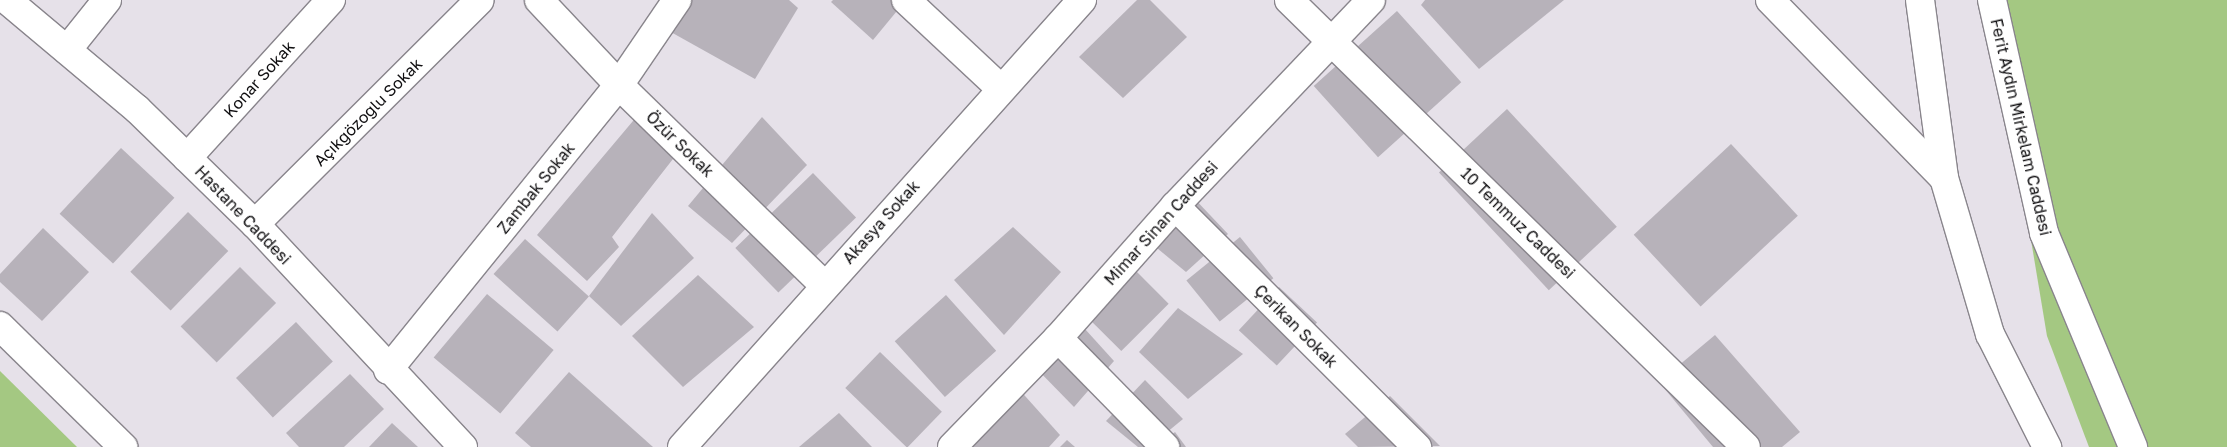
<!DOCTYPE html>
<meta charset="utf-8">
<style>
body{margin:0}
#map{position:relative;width:2227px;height:447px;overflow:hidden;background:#e6e1e9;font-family:"Golos Text",sans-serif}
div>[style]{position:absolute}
.green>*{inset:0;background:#a4c882}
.building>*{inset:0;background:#b7b2ba;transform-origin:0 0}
.roads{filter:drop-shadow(1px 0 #89858c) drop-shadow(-1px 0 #89858c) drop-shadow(0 1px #89858c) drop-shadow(0 -1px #89858c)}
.minor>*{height:28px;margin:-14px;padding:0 14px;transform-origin:14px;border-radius:14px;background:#fff}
.tertiary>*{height:28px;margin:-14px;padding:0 14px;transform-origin:14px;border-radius:14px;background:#fff}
span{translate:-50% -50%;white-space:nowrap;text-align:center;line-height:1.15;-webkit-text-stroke:4.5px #fff;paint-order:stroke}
.street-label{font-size:16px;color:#100f11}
</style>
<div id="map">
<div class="green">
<i style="clip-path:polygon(1991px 0,2227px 0,2227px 447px,2089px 447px,2047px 336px)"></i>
<i style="clip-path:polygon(0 371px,77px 447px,0 447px)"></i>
</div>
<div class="building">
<i style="clip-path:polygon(685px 0,789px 0,798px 8px,755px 79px,669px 31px)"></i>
<i style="clip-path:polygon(833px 0,906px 0,873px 40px,831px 2px)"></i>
<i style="clip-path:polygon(1137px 0,1150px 0,1187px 37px,1123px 98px,1079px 57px)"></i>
<i style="clip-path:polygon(1425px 0,1564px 0,1479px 69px,1421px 5px)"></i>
<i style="left:1397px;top:11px;width:96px;height:112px;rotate:48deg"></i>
<i style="left:1507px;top:109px;width:161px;height:93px;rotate:47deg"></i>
<i style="clip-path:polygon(638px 115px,680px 150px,612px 237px,619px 247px,587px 281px,537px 235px)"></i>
<i style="clip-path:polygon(762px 117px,807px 165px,732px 243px,688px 206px)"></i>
<i style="left:1731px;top:144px;width:98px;height:133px;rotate:47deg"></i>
<i style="left:121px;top:148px;width:73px;height:90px;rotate:43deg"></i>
<i style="left:813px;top:173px;width:62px;height:108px;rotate:46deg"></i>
<i style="clip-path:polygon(1191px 195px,1228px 234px,1186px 272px,1146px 239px)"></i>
<i style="left:188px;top:212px;width:56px;height:83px;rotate:44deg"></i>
<i style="clip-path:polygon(652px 213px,694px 258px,621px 326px,589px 296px)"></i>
<i style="clip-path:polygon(1013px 227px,1061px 272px,1004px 335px,954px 280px)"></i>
<i style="clip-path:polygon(43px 228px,89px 272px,42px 321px,0 282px,0 274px)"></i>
<i style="left:1240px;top:237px;width:53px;height:69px;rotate:51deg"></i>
<i style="left:525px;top:239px;width:86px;height:47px;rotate:42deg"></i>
<i style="left:240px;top:267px;width:51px;height:84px;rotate:45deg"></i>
<i style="left:1134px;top:269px;width:49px;height:67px;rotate:45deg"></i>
<i style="clip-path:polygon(698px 275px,754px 327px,683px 387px,632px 336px)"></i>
<i style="left:1279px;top:287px;width:52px;height:59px;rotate:43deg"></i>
<i style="left:487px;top:294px;width:87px;height:83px;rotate:40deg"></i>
<i style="left:946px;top:295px;width:75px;height:69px;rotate:48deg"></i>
<i style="clip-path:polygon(1178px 308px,1243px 354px,1188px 399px,1139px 352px)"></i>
<i style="clip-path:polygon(1075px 318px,1114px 361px,1074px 407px,1032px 364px)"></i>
<i style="left:296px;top:322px;width:54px;height:82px;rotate:47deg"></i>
<i style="clip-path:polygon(1715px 335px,1800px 432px,1782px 447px,1713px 447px,1659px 382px)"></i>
<i style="left:880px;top:352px;width:86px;height:50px;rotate:44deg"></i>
<i style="clip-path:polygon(569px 372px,653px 447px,531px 447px,515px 433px)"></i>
<i style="clip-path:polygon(350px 374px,384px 409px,344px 447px,299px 447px,286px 433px)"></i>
<i style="clip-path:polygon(1145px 380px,1183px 419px,1149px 447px,1138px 447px,1106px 421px)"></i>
<i style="clip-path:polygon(1017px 387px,1060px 435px,1049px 447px,958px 447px)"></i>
<i style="clip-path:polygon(1390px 396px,1440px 446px,1358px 447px,1345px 434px)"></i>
<i style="clip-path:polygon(839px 413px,872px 447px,799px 447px)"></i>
<i style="clip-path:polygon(392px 423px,418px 447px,369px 447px)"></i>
<i style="clip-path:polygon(1175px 432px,1186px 447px,1157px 447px)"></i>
<i style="clip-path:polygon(1067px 440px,1075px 447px,1060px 447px)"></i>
</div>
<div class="roads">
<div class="minor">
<i style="left:539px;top:0;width:117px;rotate:46.7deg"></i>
<i style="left:619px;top:85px;width:286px;rotate:44.3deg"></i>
<i style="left:906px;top:0;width:130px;rotate:43.1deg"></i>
<i style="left:1770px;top:0;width:249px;rotate:45.7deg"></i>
<i style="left:67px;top:50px;width:64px;rotate:-51.3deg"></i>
<i style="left:187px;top:158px;width:214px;rotate:-47.7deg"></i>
<i style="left:1175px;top:206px;width:342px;rotate:44.9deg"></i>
<i style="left:255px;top:224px;width:317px;rotate:-44.9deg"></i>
<i style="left:0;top:326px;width:173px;rotate:44.5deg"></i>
<i style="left:1058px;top:338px;width:153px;rotate:45.5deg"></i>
<i style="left:388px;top:370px;width:367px;rotate:-51deg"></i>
<i style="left:619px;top:85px;width:103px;rotate:-55.7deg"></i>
<i style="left:682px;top:447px;width:600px;rotate:-48.18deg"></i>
</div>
<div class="tertiary">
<i style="left:7px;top:0;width:170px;rotate:40deg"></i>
<i style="left:137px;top:109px;width:165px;rotate:44.3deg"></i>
<i style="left:255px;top:224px;width:305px;rotate:47deg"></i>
<i style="left:1289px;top:0;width:639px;rotate:44.37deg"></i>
<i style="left:1920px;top:0;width:180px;rotate:82.3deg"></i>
<i style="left:1944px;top:178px;width:163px;rotate:73.6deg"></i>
<i style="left:1990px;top:334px;width:127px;rotate:63.2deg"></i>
<i style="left:1992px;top:0;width:239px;rotate:77.4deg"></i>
<i style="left:2044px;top:233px;width:232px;rotate:67.4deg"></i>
<i style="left:952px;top:447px;width:152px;rotate:-45.8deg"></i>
<i style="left:1058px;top:338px;width:176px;rotate:-48.4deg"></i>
<i style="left:1175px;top:206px;width:284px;rotate:-46.4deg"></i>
</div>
</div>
<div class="street-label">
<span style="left:259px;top:79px;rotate:-48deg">Konar Sokak</span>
<span style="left:368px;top:112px;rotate:-45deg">Açıkgözoğlu Sokak</span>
<span style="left:2021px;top:127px;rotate:77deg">Ferit Aydın Mirkelam Caddesi</span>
<span style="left:680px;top:144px;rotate:44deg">Özür Sokak</span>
<span style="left:536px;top:188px;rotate:-51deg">Zambak Sokak</span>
<span style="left:243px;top:215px;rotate:46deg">Hastane Caddesi</span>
<span style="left:881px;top:222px;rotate:-48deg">Akasya Sokak</span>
<span style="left:1161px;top:223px;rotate:-48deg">Mimar Sinan Caddesi</span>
<span style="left:1518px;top:223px;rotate:44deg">10 Temmuz Caddesi</span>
<span style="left:1296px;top:326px;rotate:45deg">Çerikan Sokak</span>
</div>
</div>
